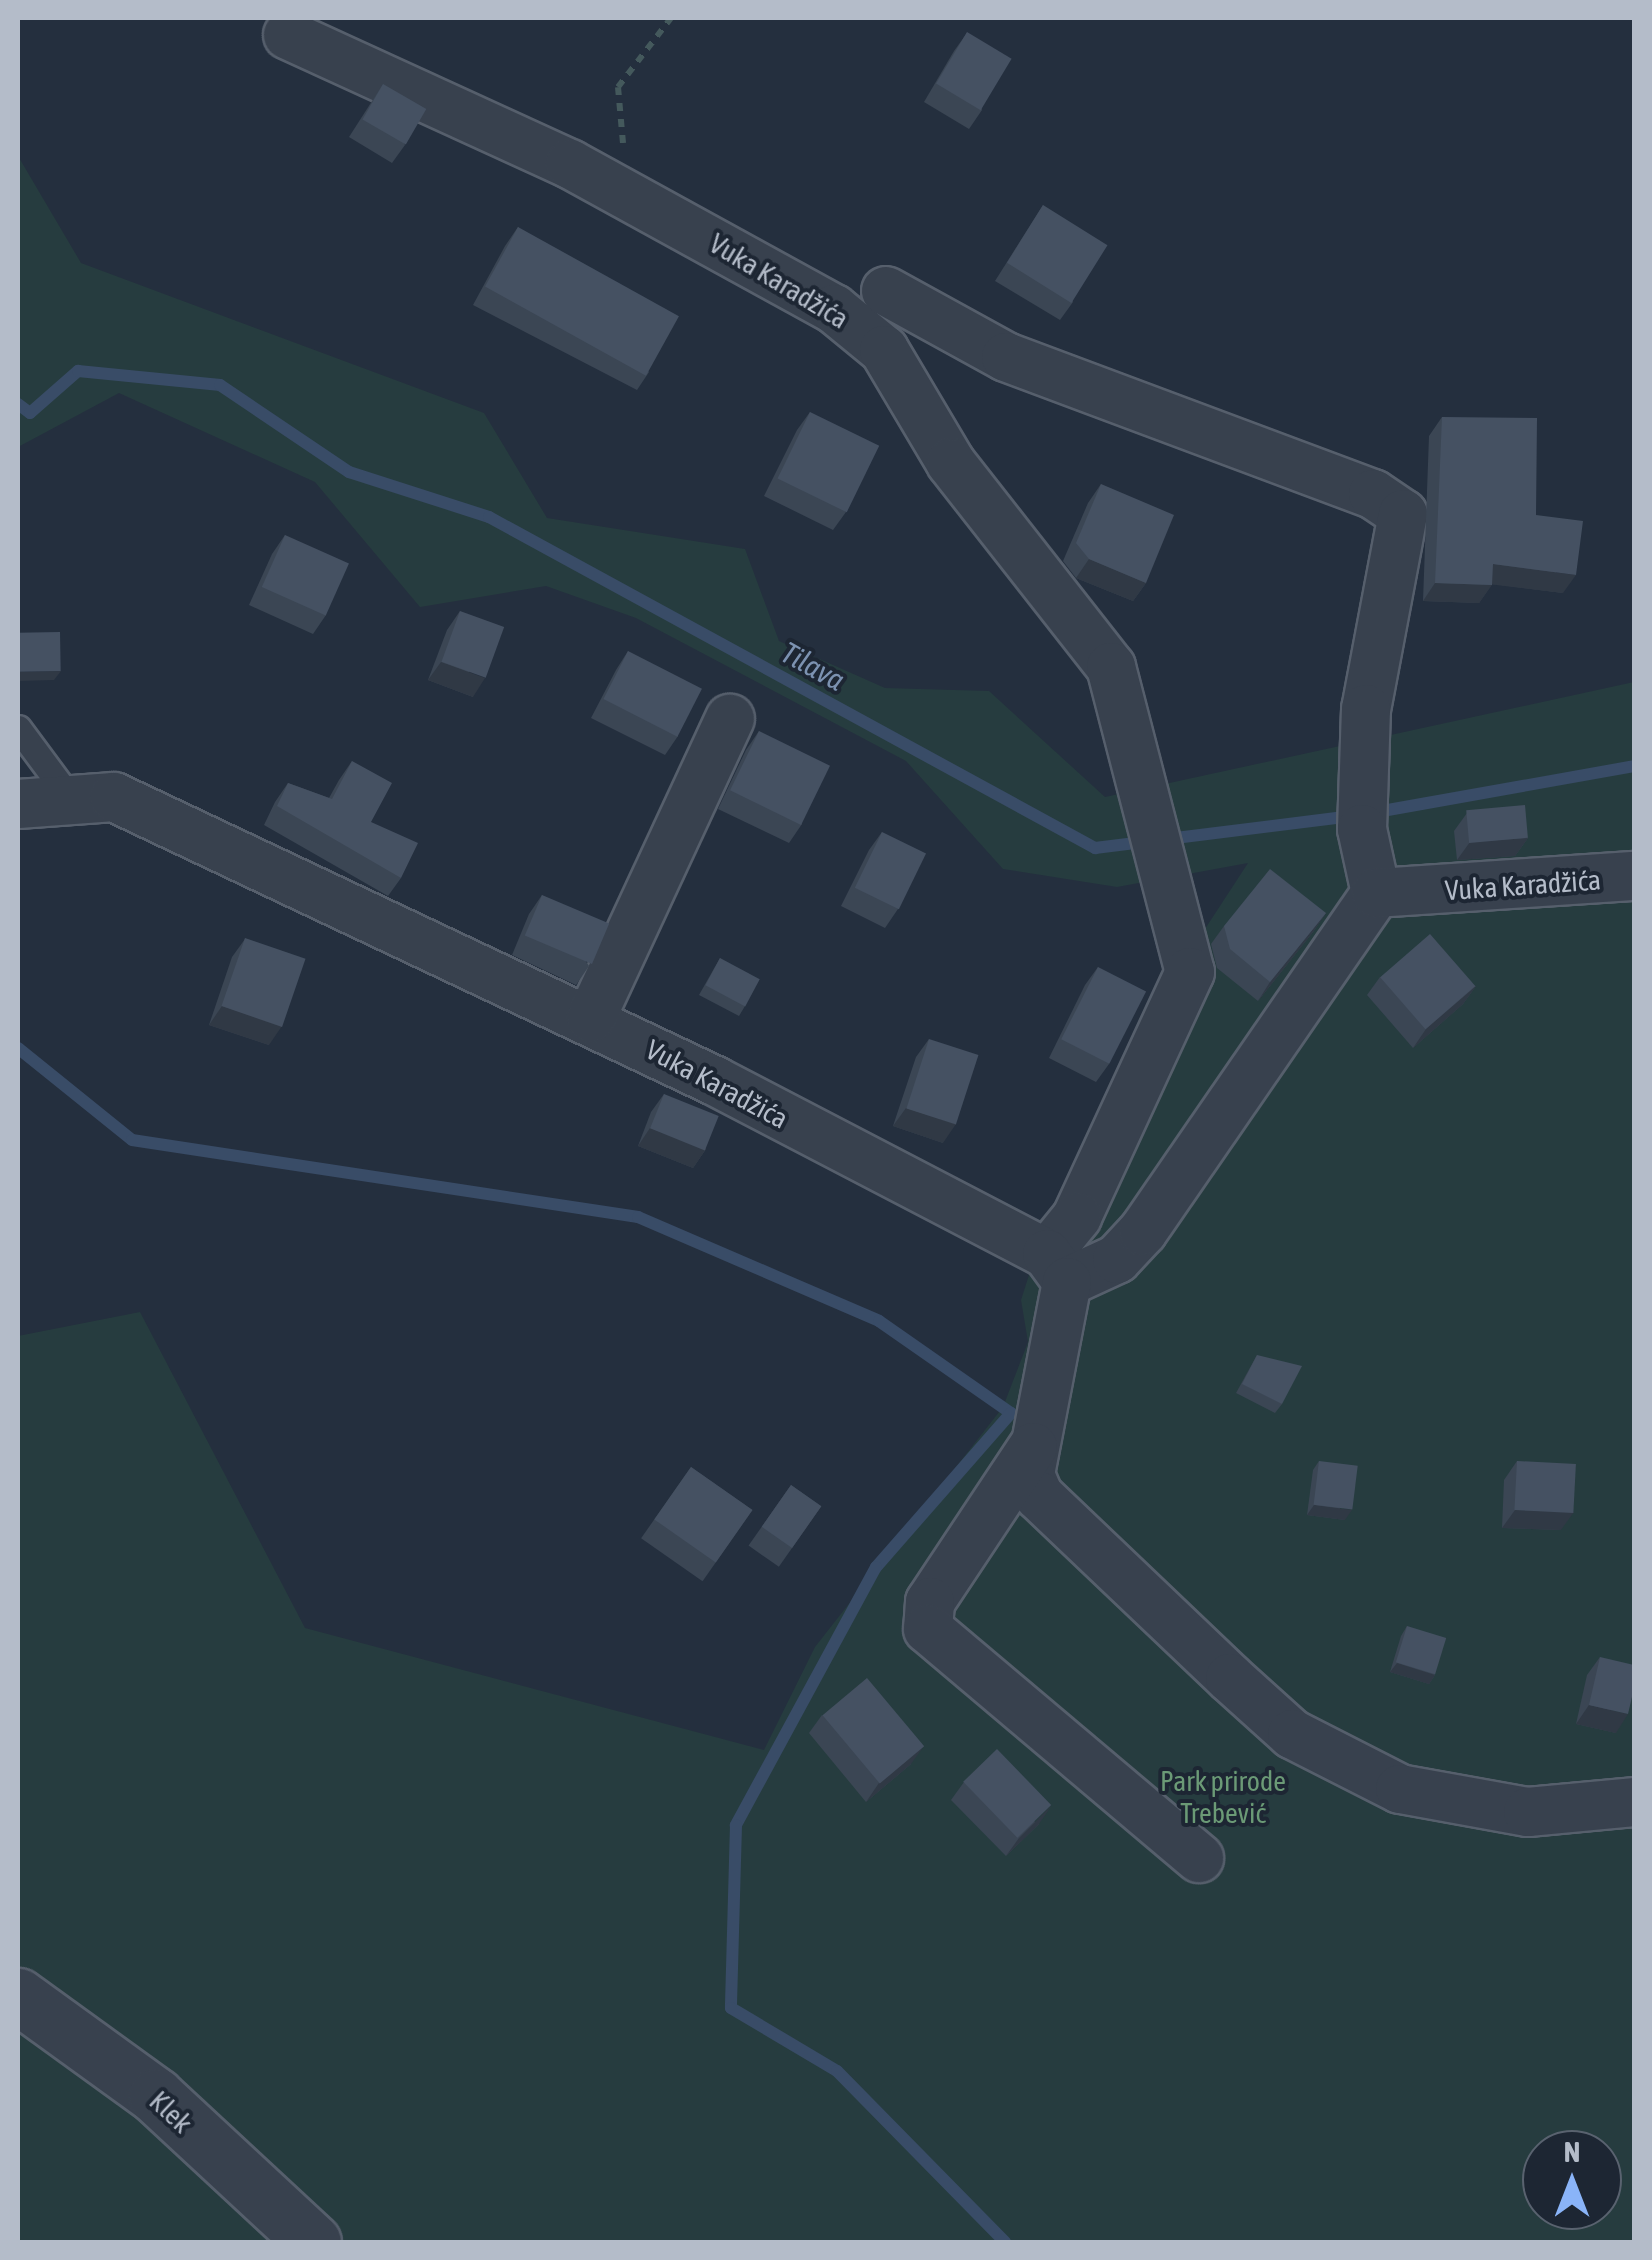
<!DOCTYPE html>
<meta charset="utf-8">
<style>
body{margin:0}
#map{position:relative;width:1652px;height:2260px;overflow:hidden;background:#242f3e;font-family:"Asap Condensed",sans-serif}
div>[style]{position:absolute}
.green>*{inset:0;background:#263c3f}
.stream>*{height:12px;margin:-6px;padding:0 6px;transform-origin:6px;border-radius:6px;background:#394c67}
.path>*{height:6px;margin-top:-3px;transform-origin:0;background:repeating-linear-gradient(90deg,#44595c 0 8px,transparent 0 16px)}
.roads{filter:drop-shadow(2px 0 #565f6c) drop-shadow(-2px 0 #565f6c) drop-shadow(0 2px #565f6c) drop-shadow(0 -2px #565f6c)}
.service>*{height:25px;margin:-12.5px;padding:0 12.5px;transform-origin:12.5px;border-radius:12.5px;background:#38414e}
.minor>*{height:48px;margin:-24px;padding:0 24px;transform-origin:24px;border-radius:24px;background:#38414e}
.tertiary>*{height:55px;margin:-27.5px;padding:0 27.5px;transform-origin:27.5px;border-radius:27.5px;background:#38414e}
.wall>*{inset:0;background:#3b4654;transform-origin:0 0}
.shaded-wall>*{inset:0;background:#303945}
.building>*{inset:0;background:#455162;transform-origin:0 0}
span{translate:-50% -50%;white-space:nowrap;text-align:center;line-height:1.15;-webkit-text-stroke:8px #1d2633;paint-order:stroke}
.street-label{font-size:28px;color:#b4bcc9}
.park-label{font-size:28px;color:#6b9a76}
.water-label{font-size:30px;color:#7c92b1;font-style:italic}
.frame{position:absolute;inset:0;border:20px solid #b4bcc9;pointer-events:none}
.north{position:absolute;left:1522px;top:2130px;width:100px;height:100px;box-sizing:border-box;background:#1d2633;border:2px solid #59626f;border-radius:50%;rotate:0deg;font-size:28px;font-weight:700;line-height:40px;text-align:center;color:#b4bcc9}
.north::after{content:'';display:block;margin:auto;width:35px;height:45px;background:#8ab4f8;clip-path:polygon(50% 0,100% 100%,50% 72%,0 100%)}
</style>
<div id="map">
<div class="green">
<i style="clip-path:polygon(evenodd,18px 156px,81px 263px,484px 413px,547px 518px,745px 549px,779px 641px,885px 688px,989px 691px,1105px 797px,1634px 682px,1634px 2242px,18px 2242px,18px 1336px,140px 1312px,305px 1628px,764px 1750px,815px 1647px,1003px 1407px,1028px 1342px,1021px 1300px,1029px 1275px,1173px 978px,1248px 863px,1117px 887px,1003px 869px,906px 761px,636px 618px,546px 586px,420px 607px,315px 482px,119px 393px,18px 447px,18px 156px,1542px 2150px,1602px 2150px,1602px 2210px,1542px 2210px,1542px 2150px)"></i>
</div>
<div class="stream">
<i style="left:18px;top:404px;width:15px;rotate:37deg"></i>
<i style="left:30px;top:413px;width:64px;rotate:-41.2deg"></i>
<i style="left:78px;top:371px;width:143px;rotate:5.6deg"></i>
<i style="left:220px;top:385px;width:156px;rotate:34deg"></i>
<i style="left:349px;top:472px;width:147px;rotate:17.8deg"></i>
<i style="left:489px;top:517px;width:691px;rotate:28.64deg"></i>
<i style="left:1095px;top:848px;width:259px;rotate:-7.1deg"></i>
<i style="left:1371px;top:813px;width:267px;rotate:-10.1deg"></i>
<i style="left:18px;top:1048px;width:146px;rotate:38.9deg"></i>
<i style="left:132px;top:1140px;width:512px;rotate:8.65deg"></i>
<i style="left:638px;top:1217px;width:262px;rotate:23.3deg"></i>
<i style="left:879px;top:1321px;width:161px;rotate:34.9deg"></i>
<i style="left:1011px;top:1413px;width:205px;rotate:131.2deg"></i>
<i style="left:876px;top:1567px;width:294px;rotate:118.5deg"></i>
<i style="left:736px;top:1825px;width:183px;rotate:91.6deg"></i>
<i style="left:731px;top:2008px;width:123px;rotate:30.7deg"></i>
<i style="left:837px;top:2071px;width:240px;rotate:45.5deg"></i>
</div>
<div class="path">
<i style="left:623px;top:143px;width:56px;rotate:-95.1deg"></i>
<i style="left:618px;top:87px;width:87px;rotate:-52.5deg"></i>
</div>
<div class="roads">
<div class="service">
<i style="left:18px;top:728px;width:82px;rotate:53.4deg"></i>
</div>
<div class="minor">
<i style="left:288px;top:35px;width:310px;rotate:24.6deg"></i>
<i style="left:570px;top:164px;width:301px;rotate:28.8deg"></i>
<i style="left:834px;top:309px;width:65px;rotate:39.4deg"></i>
<i style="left:884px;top:350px;width:131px;rotate:59.3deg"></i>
<i style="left:951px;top:463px;width:259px;rotate:51.9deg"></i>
<i style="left:1111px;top:667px;width:315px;rotate:75.5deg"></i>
<i style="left:1190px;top:972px;width:270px;rotate:114.8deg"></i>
<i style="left:1077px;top:1217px;width:48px;rotate:129deg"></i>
<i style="left:886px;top:291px;width:137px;rotate:28.8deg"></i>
<i style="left:1006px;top:357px;width:392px;rotate:20.5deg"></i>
<i style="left:1373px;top:494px;width:36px;rotate:34deg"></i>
<i style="left:1403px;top:514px;width:198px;rotate:100.7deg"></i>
<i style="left:1366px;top:709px;width:120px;rotate:91.9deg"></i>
<i style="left:1362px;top:829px;width:66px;rotate:77.7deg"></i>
<i style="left:18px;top:804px;width:96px;rotate:-4.2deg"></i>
<i style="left:114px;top:797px;width:665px;rotate:25.29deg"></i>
<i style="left:715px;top:1081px;width:374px;rotate:27.5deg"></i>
<i style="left:1047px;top:1254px;width:34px;rotate:54deg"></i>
<i style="left:1067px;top:1282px;width:55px;rotate:-24.7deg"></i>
<i style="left:1117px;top:1259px;width:38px;rotate:-47deg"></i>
<i style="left:1143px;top:1231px;width:411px;rotate:-55.4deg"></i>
<i style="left:1376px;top:893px;width:259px;rotate:-3.8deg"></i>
<i style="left:591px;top:1018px;width:330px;rotate:-65.1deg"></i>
<i style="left:1067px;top:1282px;width:197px;rotate:100.9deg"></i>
<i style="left:1030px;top:1475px;width:23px;rotate:67deg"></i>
<i style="left:1039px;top:1496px;width:264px;rotate:43.6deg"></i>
<i style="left:1230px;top:1678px;width:84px;rotate:42.1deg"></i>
<i style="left:1292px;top:1734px;width:121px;rotate:27deg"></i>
<i style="left:1400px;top:1789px;width:130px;rotate:10.2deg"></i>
<i style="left:1528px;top:1812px;width:106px;rotate:-5.4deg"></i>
<i style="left:1033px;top:1447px;width:186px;rotate:123.6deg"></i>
<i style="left:930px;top:1602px;width:27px;rotate:94deg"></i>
<i style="left:928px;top:1629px;width:355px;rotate:40.2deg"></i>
</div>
<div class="tertiary">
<i style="left:18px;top:1996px;width:170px;rotate:35.9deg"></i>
<i style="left:156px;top:2096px;width:214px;rotate:42.9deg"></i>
</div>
</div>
<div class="wall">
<i style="clip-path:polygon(967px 33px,982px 110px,969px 129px,924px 102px,954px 51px)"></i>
<i style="clip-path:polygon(383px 84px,405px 145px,392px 163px,349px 137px)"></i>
<i style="clip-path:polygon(1043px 205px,1073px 302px,1060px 320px,995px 281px)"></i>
<i style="clip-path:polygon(518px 227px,649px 372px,637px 390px,473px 305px,505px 246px)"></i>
<i style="clip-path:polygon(810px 412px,846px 512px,833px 530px,764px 496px,797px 430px)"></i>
<i style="clip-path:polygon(1442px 417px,1536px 515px,1563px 593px,1492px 584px,1479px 603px,1423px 601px,1429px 436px)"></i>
<i style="clip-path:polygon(1101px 484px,1146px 583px,1133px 601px,1076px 578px,1063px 561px,1088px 503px)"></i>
<i style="clip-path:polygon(285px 535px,326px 615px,313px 634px,249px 605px,272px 554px)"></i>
<i style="clip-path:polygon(460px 611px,473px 697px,428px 680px,447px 630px)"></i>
<i style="clip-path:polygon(628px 651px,678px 736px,665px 755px,591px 718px,616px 670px)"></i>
<i style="clip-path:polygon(759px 731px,802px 824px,789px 843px,718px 809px,746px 750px)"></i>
<i style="clip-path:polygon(352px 761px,371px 822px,401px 878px,388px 896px,264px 825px,275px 802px,288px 783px,329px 798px,339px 780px)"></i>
<i style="clip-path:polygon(1467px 813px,1528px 838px,1515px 856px,1457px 860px,1454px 831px)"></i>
<i style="clip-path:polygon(882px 832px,898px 909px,885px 928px,841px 906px,869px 850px)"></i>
<i style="clip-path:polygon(542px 895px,589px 966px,576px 985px,512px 955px,529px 914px)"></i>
<i style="clip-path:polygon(1326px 913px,1313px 932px,1258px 1001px,1217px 968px,1211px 944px,1224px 926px)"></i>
<i style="clip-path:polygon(245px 939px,269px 1045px,209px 1025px,232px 957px)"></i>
<i style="clip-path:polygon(720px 958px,745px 1006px,739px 1016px,699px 995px)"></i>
<i style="clip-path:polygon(1098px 967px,1109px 1064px,1096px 1082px,1049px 1058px,1085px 985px)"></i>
<i style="clip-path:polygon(1380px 977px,1476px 986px,1463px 1004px,1413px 1048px,1367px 995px)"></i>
<i style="clip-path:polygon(929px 1039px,943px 1143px,893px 1126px,916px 1057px)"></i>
<i style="clip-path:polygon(664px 1094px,706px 1149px,693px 1168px,638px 1146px,651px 1112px)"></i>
<i style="clip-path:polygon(1257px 1355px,1282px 1404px,1275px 1413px,1236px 1393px)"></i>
<i style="clip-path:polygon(1319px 1461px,1345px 1520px,1307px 1515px,1313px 1470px)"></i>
<i style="clip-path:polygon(1517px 1461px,1561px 1530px,1502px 1528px,1504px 1480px)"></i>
<i style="left:691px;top:1467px;width:75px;height:87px;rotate:35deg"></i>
<i style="left:791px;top:1485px;width:37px;height:74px;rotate:35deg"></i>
<i style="clip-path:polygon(1407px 1626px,1435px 1675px,1429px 1684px,1390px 1672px,1401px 1636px)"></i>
<i style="clip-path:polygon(1600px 1657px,1616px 1733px,1576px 1724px,1587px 1675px)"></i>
<i style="clip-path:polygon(822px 1715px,911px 1764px,866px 1802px,809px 1733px)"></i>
<i style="clip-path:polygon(964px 1782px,1039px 1824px,1006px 1856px,951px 1800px)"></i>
</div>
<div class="shaded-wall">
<i style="clip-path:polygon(1089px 559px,1146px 583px,1133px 601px,1076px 578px)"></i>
<i style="clip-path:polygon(1493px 564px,1576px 575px,1563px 593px,1480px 583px)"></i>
<i style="clip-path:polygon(1435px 583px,1492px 585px,1479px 603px,1423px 601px)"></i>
<i style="clip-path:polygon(441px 662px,485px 678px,473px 697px,428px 680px)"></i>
<i style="clip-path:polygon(61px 671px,54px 680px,18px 681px,18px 672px)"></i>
<i style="clip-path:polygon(1528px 838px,1515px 856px,1457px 860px,1470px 842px)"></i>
<i style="clip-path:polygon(1326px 913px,1313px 932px,1258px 1001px,1270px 982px)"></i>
<i style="clip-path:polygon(1476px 986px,1463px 1004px,1413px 1048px,1426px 1029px)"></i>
<i style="clip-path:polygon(222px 1006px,282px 1026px,269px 1045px,209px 1025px)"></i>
<i style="clip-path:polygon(906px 1108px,956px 1124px,943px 1143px,893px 1126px)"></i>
<i style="clip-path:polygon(650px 1128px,706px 1149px,693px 1168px,638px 1146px)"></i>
<i style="clip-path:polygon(1314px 1505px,1352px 1510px,1345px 1520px,1307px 1515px)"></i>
<i style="clip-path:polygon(1515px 1510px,1574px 1512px,1561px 1530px,1502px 1528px)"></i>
<i style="clip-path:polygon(1397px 1663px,1435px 1675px,1429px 1684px,1390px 1672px)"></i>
<i style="clip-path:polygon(1589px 1705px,1628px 1714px,1616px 1733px,1576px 1724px)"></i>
<i style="clip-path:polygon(924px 1746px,911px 1764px,866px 1802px,879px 1783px)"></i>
<i style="clip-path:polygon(1052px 1805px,1039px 1824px,1006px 1856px,1019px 1838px)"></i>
</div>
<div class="building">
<i style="left:967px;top:32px;width:52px;height:60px;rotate:31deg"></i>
<i style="left:383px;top:84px;width:50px;height:41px;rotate:30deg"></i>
<i style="left:1043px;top:205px;width:76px;height:68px;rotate:32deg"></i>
<i style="left:518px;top:227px;width:184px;height:68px;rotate:29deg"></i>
<i style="left:810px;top:412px;width:77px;height:74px;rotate:26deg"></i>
<i style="clip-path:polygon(1442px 417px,1537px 418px,1536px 515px,1583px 521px,1576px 575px,1493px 564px,1492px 585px,1435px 583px)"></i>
<i style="clip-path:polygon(1101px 484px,1174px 515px,1146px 583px,1089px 559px,1076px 543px)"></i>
<i style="left:285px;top:535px;width:70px;height:57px;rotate:24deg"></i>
<i style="left:460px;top:611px;width:47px;height:54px;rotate:20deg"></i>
<i style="left:60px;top:632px;width:39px;height:42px;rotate:89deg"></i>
<i style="left:628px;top:651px;width:83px;height:54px;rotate:27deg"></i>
<i style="left:759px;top:731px;width:79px;height:66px;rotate:26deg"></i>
<i style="clip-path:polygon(352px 761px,392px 783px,371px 822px,418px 843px,401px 878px,277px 806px,288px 783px,332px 799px)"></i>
<i style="left:1525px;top:805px;width:33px;height:59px;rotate:85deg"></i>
<i style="left:882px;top:832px;width:49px;height:62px;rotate:26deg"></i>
<i style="clip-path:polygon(1270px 869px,1326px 913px,1270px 982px,1230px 949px,1224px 926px)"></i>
<i style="left:542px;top:895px;width:73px;height:44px;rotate:23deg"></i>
<i style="left:1430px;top:934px;width:69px;height:66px;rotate:49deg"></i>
<i style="left:245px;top:938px;width:64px;height:72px;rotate:19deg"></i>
<i style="left:720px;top:958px;width:45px;height:31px;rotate:28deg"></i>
<i style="left:1098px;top:967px;width:54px;height:81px;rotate:27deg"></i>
<i style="left:929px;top:1039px;width:52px;height:73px;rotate:18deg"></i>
<i style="left:664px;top:1094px;width:59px;height:37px;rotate:22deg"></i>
<i style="clip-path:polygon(1257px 1355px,1302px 1366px,1282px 1404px,1242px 1384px)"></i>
<i style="left:1319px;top:1461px;width:39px;height:44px;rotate:7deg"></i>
<i style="left:1517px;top:1461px;width:59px;height:49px;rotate:3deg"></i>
<i style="left:691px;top:1467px;width:75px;height:64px;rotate:35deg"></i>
<i style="left:791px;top:1485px;width:37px;height:51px;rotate:35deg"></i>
<i style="left:1407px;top:1626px;width:41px;height:38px;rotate:17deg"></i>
<i style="clip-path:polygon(1600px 1657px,1634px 1665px,1634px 1688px,1628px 1714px,1589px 1705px)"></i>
<i style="left:867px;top:1678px;width:89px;height:58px;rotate:50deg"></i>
<i style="left:997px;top:1749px;width:78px;height:47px;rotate:46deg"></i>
</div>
<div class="street-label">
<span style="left:779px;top:281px;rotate:31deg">Vuka Karadžića</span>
<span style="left:1523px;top:885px;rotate:-4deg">Vuka Karadžića</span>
<span style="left:717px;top:1084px;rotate:28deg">Vuka Karadžića</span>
<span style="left:171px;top:2112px;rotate:43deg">Klek</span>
</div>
<div class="park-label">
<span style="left:1223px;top:1797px">Park prirode<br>Trebević</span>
</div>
<div class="water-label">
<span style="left:813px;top:666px;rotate:29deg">Tilava</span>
</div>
<div class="frame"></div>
<div class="north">N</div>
</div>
